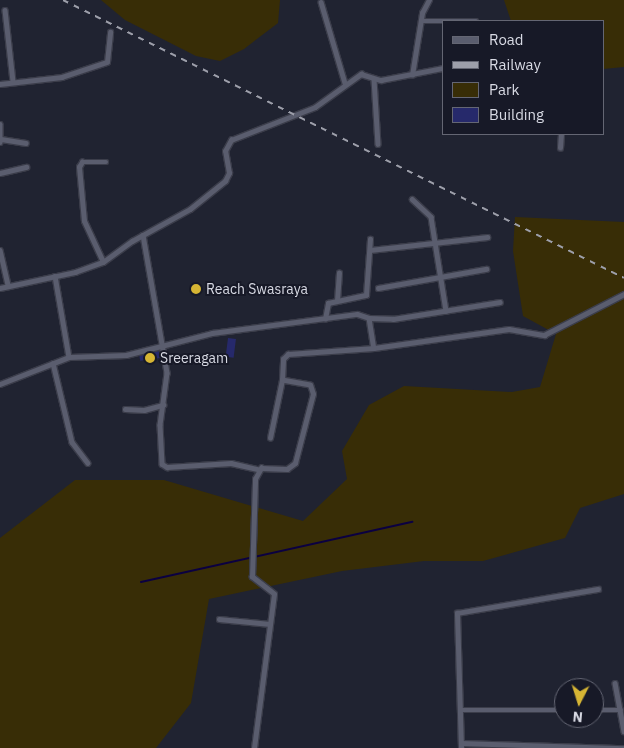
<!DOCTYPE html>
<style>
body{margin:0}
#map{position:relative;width:624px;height:748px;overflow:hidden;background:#202331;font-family:"IBM Plex Sans",sans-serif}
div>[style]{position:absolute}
.green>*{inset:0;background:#382d06}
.stream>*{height:2px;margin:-1px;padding:0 1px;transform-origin:1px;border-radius:1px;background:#0b0041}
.building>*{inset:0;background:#26296b;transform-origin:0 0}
.roads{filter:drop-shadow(1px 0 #3b3d4a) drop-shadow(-1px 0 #3b3d4a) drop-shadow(0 1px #3b3d4a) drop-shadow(0 -1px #3b3d4a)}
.street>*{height:4.5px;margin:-2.25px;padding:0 2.25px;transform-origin:2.25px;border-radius:2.25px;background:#5a5d6e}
.rail>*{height:2px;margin-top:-1px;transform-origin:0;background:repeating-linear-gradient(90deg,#9d9faa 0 6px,transparent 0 12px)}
.dots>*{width:14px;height:14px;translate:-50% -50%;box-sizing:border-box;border:2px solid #171927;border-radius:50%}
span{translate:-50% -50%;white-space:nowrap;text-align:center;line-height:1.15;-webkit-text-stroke:4px #171927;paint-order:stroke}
.poi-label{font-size:14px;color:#d8dae4}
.left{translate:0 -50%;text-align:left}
.legend{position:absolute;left:442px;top:20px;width:162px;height:115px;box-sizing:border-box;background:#171927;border:1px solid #646673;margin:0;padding:6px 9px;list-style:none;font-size:15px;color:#d8dae4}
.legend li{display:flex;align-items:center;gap:10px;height:25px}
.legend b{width:25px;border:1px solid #646673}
.north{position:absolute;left:554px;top:678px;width:50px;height:50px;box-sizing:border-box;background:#171927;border:1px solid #646673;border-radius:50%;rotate:185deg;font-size:14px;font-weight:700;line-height:20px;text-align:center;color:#d8dae4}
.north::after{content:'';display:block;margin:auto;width:18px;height:22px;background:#d6b534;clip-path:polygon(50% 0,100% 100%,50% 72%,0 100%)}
</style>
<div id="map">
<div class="green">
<i style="clip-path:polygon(101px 0,280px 0,278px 23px,244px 49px,220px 61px,196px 56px,125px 20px)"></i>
<i style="clip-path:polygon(504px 0,624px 0,624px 67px,603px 69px,603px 21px,511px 21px)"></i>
<i style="clip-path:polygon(515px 217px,624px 222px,624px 494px,580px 508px,565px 538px,483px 561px,424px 561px,342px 571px,209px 599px,191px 703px,156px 748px,0 748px,0 538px,75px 480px,164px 480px,303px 521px,347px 479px,342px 451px,369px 405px,404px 386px,512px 392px,540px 387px,556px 334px,523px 316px,513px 251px)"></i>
</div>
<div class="stream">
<i style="left:141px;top:582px;width:278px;rotate:-12.5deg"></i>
</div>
<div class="building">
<i style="left:228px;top:338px;width:8px;height:19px;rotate:7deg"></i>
<i style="left:159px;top:351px;width:7px;height:20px;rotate:82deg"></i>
</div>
<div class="roads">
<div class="street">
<i style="left:321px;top:2px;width:84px;rotate:73.5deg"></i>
<i style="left:5px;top:10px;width:71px;rotate:83.6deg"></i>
<i style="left:421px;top:21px;width:55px"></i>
<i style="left:412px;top:75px;width:63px;rotate:-80.8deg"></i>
<i style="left:422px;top:13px;width:15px;rotate:-62deg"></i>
<i style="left:374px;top:79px;width:65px;rotate:86.5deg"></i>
<i style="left:0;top:84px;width:62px;rotate:-6.4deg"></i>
<i style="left:62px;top:77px;width:47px;rotate:-18.4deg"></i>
<i style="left:107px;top:62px;width:30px;rotate:-84deg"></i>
<i style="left:0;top:124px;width:18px;rotate:90deg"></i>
<i style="left:1px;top:139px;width:25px;rotate:9deg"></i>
<i style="left:560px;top:148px;width:14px;rotate:-86deg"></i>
<i style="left:0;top:173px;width:27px;rotate:-13deg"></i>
<i style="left:412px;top:199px;width:26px;rotate:43deg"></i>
<i style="left:431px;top:217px;width:95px;rotate:80.9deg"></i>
<i style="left:143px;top:235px;width:140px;rotate:80.1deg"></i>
<i style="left:167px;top:373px;width:52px;rotate:97.7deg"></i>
<i style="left:160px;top:425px;width:39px;rotate:87deg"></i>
<i style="left:162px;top:464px;width:6px;rotate:31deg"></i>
<i style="left:167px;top:467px;width:64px;rotate:-3.6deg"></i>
<i style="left:231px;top:463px;width:28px;rotate:13deg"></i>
<i style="left:0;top:250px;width:37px;rotate:77deg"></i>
<i style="left:370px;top:250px;width:118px;rotate:-6.3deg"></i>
<i style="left:103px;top:262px;width:45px;rotate:-114.9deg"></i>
<i style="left:84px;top:221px;width:54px;rotate:-95.3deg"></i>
<i style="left:79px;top:167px;width:6px;rotate:-59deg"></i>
<i style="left:82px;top:162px;width:24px"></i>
<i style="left:55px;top:276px;width:82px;rotate:80.2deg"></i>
<i style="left:0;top:288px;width:77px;rotate:-12deg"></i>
<i style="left:75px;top:272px;width:30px;rotate:-20deg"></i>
<i style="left:103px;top:262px;width:36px;rotate:-36deg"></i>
<i style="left:132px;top:241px;width:66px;rotate:-28.9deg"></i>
<i style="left:190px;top:209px;width:45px;rotate:-38.7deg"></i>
<i style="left:225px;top:181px;width:9px;rotate:-63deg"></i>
<i style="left:229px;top:173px;width:22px;rotate:-100deg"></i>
<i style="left:225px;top:151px;width:13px;rotate:-61deg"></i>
<i style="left:231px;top:140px;width:90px;rotate:-21.4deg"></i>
<i style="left:315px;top:107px;width:57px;rotate:-35.7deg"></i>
<i style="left:361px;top:74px;width:21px;rotate:17deg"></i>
<i style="left:381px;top:80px;width:63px;rotate:-11deg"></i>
<i style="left:378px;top:288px;width:110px;rotate:-10deg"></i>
<i style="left:337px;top:301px;width:28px;rotate:-86deg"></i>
<i style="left:369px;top:318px;width:24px;rotate:2deg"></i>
<i style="left:393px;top:319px;width:108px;rotate:-9deg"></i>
<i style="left:325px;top:319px;width:16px;rotate:-79deg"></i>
<i style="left:328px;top:303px;width:39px;rotate:-12deg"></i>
<i style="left:366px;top:295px;width:56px;rotate:-85.9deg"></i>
<i style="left:53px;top:363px;width:81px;rotate:76.5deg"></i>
<i style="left:72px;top:442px;width:26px;rotate:53deg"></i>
<i style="left:0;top:384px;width:74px;rotate:-21.4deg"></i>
<i style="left:69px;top:357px;width:57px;rotate:-2deg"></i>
<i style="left:126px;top:355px;width:89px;rotate:-14.3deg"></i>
<i style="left:212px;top:333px;width:146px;rotate:-7.5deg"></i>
<i style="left:357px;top:314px;width:13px;rotate:18deg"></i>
<i style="left:369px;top:318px;width:30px;rotate:81deg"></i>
<i style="left:374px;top:348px;width:136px;rotate:-8deg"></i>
<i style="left:509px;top:329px;width:36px;rotate:10deg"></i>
<i style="left:544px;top:335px;width:90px;rotate:-27.1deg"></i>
<i style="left:125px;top:409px;width:19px;rotate:3deg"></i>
<i style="left:144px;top:410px;width:20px;rotate:-15deg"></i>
<i style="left:270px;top:438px;width:59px;rotate:-78.3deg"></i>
<i style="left:219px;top:619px;width:51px;rotate:5.6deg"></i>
<i style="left:615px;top:683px;width:49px;rotate:79.4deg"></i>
<i style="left:460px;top:710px;width:104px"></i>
<i style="left:594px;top:710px;width:27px"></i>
<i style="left:461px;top:743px;width:163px;rotate:1.8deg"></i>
<i style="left:254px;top:748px;width:155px;rotate:-82.6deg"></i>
<i style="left:274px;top:594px;width:28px;rotate:-142deg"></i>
<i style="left:252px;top:577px;width:98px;rotate:-88.2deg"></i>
<i style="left:255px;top:479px;width:13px;rotate:-61deg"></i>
<i style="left:261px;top:468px;width:26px;rotate:2deg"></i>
<i style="left:287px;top:469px;width:10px;rotate:-37deg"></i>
<i style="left:295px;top:463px;width:71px;rotate:-75.4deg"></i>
<i style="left:313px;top:394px;width:9px;rotate:-108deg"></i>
<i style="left:310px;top:385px;width:28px;rotate:-170deg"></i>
<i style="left:282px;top:380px;width:21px;rotate:-87deg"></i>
<i style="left:283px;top:359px;width:7px;rotate:-45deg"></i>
<i style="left:288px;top:354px;width:86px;rotate:-4deg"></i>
<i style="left:461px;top:748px;width:135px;rotate:-91.7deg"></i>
<i style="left:457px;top:613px;width:143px;rotate:-9.7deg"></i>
</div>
</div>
<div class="rail">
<i style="left:63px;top:0;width:626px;rotate:26.36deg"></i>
</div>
<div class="dots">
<i style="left:196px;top:289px;background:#d6b534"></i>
<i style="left:150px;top:358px;background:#d6b534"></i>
</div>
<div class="poi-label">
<span class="left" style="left:206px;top:289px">Reach Swasraya</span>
<span class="left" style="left:160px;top:358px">Sreeragam</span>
</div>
<ul class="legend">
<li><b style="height:6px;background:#5a5d6e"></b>Road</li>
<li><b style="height:6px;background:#9d9faa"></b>Railway</li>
<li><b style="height:14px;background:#382d06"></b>Park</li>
<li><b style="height:14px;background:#26296b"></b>Building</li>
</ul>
<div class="north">N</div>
</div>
